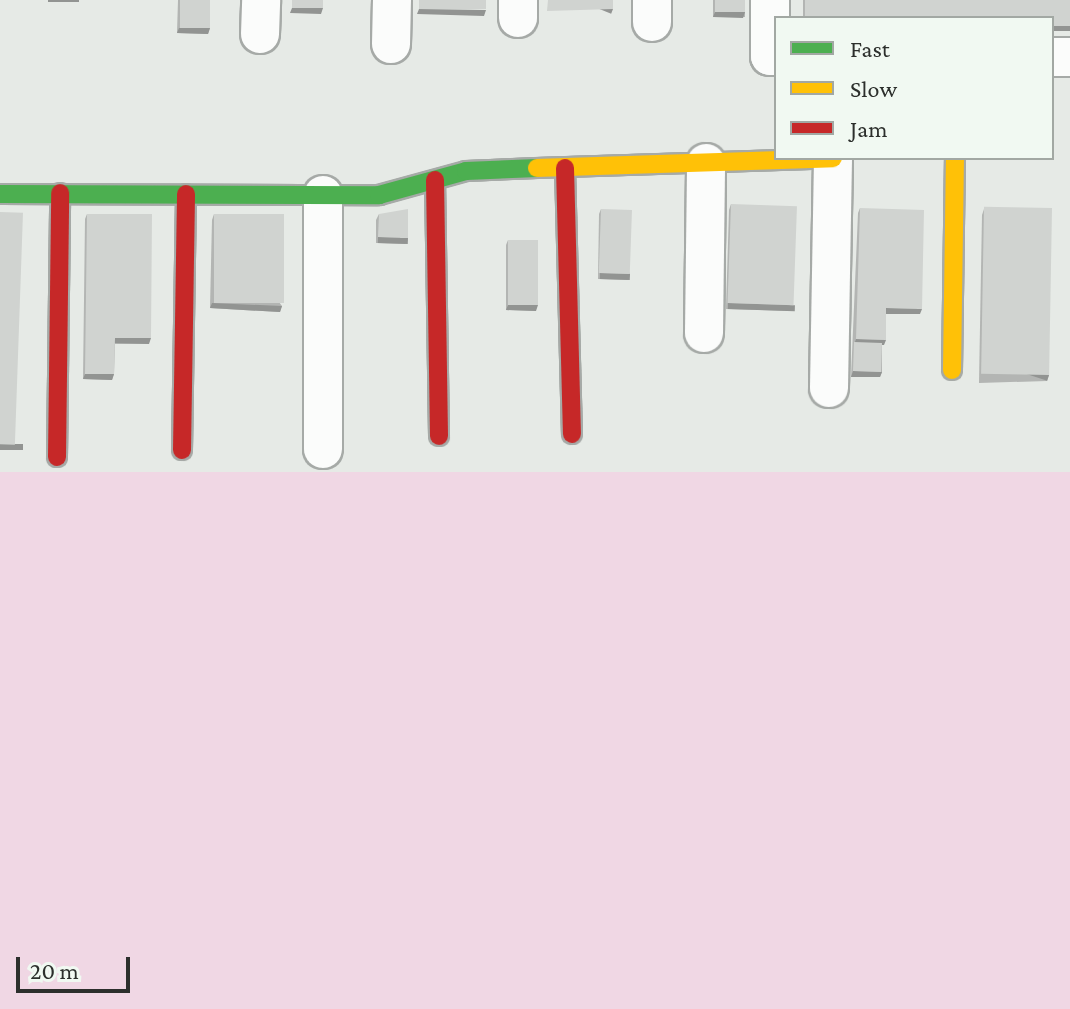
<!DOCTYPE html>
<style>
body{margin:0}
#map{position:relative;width:1070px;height:1009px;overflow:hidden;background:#e6eae6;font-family:"Crimson Pro",serif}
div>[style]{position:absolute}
.green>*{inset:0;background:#f0d7e4;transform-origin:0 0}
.roads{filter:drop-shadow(2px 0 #a6aaa7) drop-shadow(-2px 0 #a6aaa7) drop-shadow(0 2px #a6aaa7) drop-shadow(0 -2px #a6aaa7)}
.street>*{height:38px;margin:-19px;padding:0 19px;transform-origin:19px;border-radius:19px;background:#fbfcfb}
.fast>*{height:18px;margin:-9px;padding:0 9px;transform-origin:9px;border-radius:9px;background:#4caf50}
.slow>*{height:18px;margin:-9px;padding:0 9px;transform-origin:9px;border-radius:9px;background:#ffc107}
.jam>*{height:18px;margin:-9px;padding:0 9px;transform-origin:9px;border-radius:9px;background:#c62828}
.wall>*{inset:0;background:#b3b5b3;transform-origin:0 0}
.shaded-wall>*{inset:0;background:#929492;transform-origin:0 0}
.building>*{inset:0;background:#d0d3d0;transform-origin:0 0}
span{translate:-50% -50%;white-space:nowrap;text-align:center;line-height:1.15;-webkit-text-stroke:6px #f1f9f2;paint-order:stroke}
.legend{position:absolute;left:774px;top:16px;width:280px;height:144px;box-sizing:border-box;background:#f1f9f2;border:2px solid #a2a8a3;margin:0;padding:10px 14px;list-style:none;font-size:24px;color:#2c2f2c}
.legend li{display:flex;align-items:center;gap:16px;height:40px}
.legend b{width:40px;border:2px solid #a2a8a3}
.scale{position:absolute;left:16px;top:957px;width:114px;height:36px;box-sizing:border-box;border:4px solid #2c2f2c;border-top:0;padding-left:10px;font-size:24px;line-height:28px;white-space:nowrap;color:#2c2f2c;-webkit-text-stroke:6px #f1f9f2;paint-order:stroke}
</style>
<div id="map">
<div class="green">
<i style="left:1070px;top:472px;width:537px;height:1070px;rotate:90deg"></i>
</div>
<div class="roads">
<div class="street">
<i style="left:518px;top:0;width:18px;rotate:90deg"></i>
<i style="left:770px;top:0;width:56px;rotate:90deg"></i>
<i style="left:770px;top:56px;width:6px"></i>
<i style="left:652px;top:22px;width:22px;rotate:-90deg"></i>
<i style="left:260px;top:34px;width:34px;rotate:-88deg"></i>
<i style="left:391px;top:44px;width:44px;rotate:-88.7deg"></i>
<i style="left:1052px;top:57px;width:18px"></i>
<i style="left:704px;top:333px;width:170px;rotate:-89.3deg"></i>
<i style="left:829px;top:388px;width:230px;rotate:-89deg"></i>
<i style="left:323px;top:449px;width:254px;rotate:-90deg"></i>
</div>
<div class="fast">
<i style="left:0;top:194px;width:379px;rotate:0.2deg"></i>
<i style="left:379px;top:195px;width:90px;rotate:-15.4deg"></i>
<i style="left:466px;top:171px;width:71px;rotate:-2.4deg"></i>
</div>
<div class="slow">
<i style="left:537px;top:168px;width:296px;rotate:-1.9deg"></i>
<i style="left:952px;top:370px;width:212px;rotate:-89.2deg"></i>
</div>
<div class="jam">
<i style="left:565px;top:168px;width:266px;rotate:88.5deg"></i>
<i style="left:435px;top:180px;width:256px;rotate:89.1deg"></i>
<i style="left:182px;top:450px;width:256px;rotate:-89.1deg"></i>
<i style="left:57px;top:457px;width:264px;rotate:-89.3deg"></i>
</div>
</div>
<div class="wall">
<i style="clip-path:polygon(178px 0,210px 0,210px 28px,208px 34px,177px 33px)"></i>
<i style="left:713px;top:0;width:32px;height:17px"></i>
<i style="left:803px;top:0;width:267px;height:18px"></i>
<i style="clip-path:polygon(731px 204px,793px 311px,726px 309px,729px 210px)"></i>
<i style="clip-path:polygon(860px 208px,920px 314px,886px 314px,884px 345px,882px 345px,882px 372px,880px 377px,851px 377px,858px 213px)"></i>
<i style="clip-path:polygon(601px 209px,630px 274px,628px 280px,598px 279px,599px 214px)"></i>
<i style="clip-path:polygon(984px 209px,1049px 375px,1047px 381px,979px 383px,982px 215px)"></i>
<i style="clip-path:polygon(87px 214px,149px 344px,115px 344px,114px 374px,112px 380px,83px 379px,85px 219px)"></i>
<i style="clip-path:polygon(214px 214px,282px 306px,280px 312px,210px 308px,212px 220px)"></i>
<i style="clip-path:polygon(379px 214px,406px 244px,376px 243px,376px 220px)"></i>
<i style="clip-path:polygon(508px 240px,536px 311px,506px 310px,506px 245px)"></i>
</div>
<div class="shaded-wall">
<i style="left:48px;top:0;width:31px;height:2px"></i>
<i style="clip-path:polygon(292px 8px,323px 8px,321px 14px,290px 13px)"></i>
<i style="clip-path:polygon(419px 9px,486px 10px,484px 16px,417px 14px)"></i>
<i style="left:613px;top:9px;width:5px;height:66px;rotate:112deg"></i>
<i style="clip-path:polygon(715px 12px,745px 12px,743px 18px,713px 17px)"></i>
<i style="left:1052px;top:26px;width:18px;height:5px"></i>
<i style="clip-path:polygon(179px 28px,210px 28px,208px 34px,177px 33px)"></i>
<i style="left:378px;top:237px;width:30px;height:6px;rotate:2deg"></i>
<i style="left:600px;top:273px;width:30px;height:6px;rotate:2deg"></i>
<i style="clip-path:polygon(212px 303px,282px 306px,280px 312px,210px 308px)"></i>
<i style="left:728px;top:303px;width:67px;height:6px;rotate:2deg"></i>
<i style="clip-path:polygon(508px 305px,538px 305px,536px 311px,506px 310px)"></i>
<i style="clip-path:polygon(886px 308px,922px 309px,920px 314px,884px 314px)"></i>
<i style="clip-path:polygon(115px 338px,151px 338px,149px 344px,113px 343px)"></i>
<i style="clip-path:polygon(856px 339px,886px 340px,884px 345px,854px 345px)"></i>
<i style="clip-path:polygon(853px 371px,882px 372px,880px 377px,851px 377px)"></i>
<i style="clip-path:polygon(85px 374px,114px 374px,112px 380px,83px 379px)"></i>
<i style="left:1049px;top:375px;width:6px;height:68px;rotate:108deg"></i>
<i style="left:0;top:444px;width:23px;height:6px"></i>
</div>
<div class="building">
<i style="left:180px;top:0;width:30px;height:28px"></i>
<i style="left:292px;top:0;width:31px;height:8px"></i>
<i style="left:419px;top:0;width:67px;height:9px"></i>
<i style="clip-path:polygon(548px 0,613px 0,613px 9px,547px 11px)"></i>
<i style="left:715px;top:0;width:30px;height:12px"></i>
<i style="clip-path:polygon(805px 0,1070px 0,1070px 26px,1052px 26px,1052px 18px,805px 18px)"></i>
<i style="left:731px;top:204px;width:66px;height:99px;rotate:2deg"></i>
<i style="clip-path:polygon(860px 208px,924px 210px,922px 309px,886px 308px,886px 340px,856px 339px)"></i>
<i style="left:1052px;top:208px;width:167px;height:68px;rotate:91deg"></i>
<i style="clip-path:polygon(408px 209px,408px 238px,378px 237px,379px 214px)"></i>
<i style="left:601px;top:209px;width:31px;height:64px;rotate:2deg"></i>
<i style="left:0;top:212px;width:23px;height:232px;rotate:2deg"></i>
<i style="clip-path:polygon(87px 214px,152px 214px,151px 338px,115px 338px,114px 374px,85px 374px)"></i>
<i style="left:214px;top:214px;width:70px;height:89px"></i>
<i style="left:508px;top:240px;width:30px;height:65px"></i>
<i style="left:854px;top:342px;width:28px;height:29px;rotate:2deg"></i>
</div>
<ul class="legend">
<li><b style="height:10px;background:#4caf50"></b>Fast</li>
<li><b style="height:10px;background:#ffc107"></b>Slow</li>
<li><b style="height:10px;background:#c62828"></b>Jam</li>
</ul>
<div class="scale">20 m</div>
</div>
